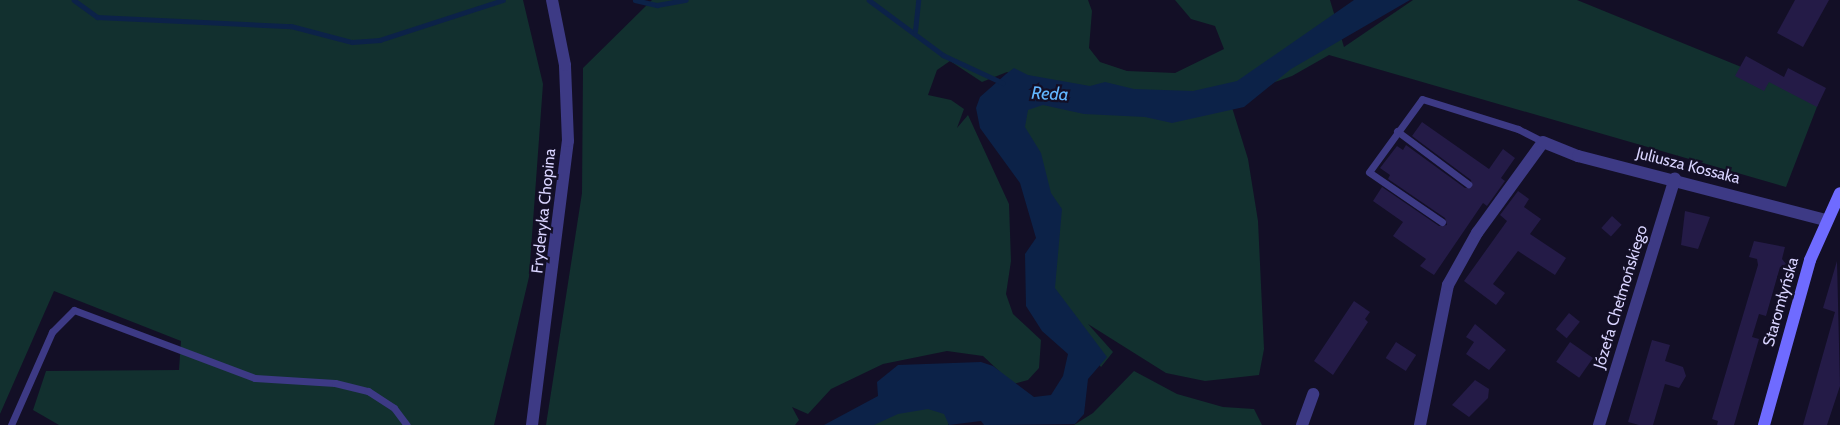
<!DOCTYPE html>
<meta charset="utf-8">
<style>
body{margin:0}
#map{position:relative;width:1840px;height:425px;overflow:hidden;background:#130f26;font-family:Cabin,sans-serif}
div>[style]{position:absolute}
.green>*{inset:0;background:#12302f}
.water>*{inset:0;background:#0c2248}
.stream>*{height:4.5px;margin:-2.25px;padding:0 2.25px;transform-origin:2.25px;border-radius:2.25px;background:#0c2248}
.building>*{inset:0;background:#241b47;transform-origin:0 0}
.service>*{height:7px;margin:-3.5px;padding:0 3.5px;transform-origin:3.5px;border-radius:3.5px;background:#3d3a85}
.minor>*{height:12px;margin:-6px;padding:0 6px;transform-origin:6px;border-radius:6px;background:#3d3a85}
.tertiary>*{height:12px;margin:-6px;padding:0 6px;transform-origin:6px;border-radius:6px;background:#3d3a85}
.secondary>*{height:12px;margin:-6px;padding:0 6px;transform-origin:6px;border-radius:6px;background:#6f6bff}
span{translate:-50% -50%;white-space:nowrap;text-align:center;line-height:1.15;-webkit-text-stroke:4.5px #130f26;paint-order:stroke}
.street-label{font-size:16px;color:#d9d4ff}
.water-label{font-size:18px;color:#62b6ff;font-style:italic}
</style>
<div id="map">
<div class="green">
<i style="clip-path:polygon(0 0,523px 0,543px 84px,529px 277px,494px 425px,59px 425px,33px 410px,46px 371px,179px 370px,181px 341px,54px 291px,0 414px)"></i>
<i style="clip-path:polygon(652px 0,1088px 0,1092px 11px,1089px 48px,1100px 62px,1127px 71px,1175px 73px,1224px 49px,1215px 26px,1191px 19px,1175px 0,1330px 0,1344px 47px,1413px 0,1577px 0,1820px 99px,1786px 187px,1329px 55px,1292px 76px,1246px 92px,1230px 101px,1248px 159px,1258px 221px,1264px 349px,1259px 375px,1205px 381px,1166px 373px,1088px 324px,1113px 352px,1101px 367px,1060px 320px,1017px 125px,1028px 86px,1007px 72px,982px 82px,950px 61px,937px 70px,928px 95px,951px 100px,964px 109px,957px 128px,968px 115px,1009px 204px,1011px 261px,1006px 294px,1013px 314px,1041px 340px,1039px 368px,1028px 380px,1013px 384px,983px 356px,947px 351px,883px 364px,831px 389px,808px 414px,792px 407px,799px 420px,795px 425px,546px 425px,582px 193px,583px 68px)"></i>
<i style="clip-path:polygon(1134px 371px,1177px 394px,1223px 407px,1254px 409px,1262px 425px,1074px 425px,1093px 413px)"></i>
<i style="clip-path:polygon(967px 399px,948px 425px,830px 425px)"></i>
</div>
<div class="water">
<i style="clip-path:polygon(1354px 0,1410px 0,1291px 69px,1244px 107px,1172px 123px,1145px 117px,1084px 114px,1043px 105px,1028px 110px,1025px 127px,1041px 153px,1051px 193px,1062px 209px,1055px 288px,1107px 357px,1088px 379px,1084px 414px,1075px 424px,984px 425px,981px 421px,949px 425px,944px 414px,928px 409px,898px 414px,874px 425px,824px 425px,878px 396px,877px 382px,898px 365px,981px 362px,993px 366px,1034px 397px,1051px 395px,1063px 376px,1068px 354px,1042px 331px,1026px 306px,1025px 254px,1036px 238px,1020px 183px,980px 128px,976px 108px,980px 97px,1006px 74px,1014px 68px,1028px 75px,1090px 86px,1105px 82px,1134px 89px,1193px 91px,1237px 81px)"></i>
</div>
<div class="stream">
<i style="left:74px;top:0;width:29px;rotate:36deg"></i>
<i style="left:97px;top:17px;width:194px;rotate:2.7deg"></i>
<i style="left:291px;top:26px;width:63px;rotate:14.7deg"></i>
<i style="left:352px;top:42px;width:28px;rotate:-4deg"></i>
<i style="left:380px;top:40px;width:129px;rotate:-18deg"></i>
<i style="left:635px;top:0;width:23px;rotate:13deg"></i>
<i style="left:657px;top:5px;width:29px;rotate:-10deg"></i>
<i style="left:869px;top:0;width:92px;rotate:36.6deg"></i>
<i style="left:943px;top:55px;width:66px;rotate:25deg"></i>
<i style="left:915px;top:31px;width:31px;rotate:-84deg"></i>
</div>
<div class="building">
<i style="clip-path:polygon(1795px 0,1829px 0,1803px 47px,1777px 33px)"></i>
<i style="clip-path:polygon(1746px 56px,1784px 77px,1788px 68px,1826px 88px,1817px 107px,1769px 82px,1764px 91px,1735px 76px)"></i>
<i style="clip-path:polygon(1422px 122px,1489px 169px,1503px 149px,1515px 158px,1501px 178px,1505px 181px,1487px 206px,1483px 203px,1434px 275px,1420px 266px,1426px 259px,1393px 236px,1403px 222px,1373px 201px,1382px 187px,1439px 226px,1447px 225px,1445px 218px,1388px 179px,1390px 175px,1380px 168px,1397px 146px,1403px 150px,1406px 145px,1465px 188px,1472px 187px,1471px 180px,1412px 136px)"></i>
<i style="clip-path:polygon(1518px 191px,1529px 199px,1524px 207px,1541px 219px,1530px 234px,1566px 258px,1555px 275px,1518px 251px,1493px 284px,1505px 293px,1496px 305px,1464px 281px,1507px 221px,1500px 215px)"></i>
<i style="clip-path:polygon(1685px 211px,1710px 217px,1698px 249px,1681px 245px)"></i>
<i style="left:1612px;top:216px;width:13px;height:16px;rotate:42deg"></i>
<i style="clip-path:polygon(1754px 241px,1785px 247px,1782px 259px,1786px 264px,1780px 267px,1766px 316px,1759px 314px,1752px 337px,1759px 339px,1734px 425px,1717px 425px,1718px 421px,1712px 419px,1758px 265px,1757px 259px,1749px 257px)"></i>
<i style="clip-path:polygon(1837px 261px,1840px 386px,1827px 425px,1803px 425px,1835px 312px,1823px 308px)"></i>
<i style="clip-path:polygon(1354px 301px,1370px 312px,1365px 319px,1368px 322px,1333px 375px,1314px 361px)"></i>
<i style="left:1569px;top:313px;width:14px;height:21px;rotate:39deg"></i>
<i style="clip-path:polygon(1475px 324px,1506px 350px,1489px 370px,1466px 354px,1474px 342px,1466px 337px)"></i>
<i style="clip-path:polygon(1652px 340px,1670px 345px,1665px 361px,1683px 367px,1686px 376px,1679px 388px,1665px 384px,1653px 425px,1639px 425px,1628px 422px)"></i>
<i style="left:1396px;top:342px;width:24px;height:19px;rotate:33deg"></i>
<i style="left:1570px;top:342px;width:28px;height:24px;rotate:35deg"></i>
<i style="clip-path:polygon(1475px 380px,1489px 389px,1488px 398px,1469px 417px,1452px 405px)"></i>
</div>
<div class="service">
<i style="left:1397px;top:131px;width:89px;rotate:36.7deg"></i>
<i style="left:1442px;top:222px;width:88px;rotate:-145.6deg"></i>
<i style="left:1369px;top:172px;width:90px;rotate:-54deg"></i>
<i style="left:1422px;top:99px;width:101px;rotate:17.4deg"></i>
<i style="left:1518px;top:129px;width:28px;rotate:27deg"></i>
<i style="left:11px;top:425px;width:102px;rotate:-66.2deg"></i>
<i style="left:52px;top:332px;width:31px;rotate:-45deg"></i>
<i style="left:74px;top:310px;width:193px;rotate:20.6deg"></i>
<i style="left:255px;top:378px;width:80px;rotate:3.6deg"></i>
<i style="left:335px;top:383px;width:34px;rotate:14deg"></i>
<i style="left:368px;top:391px;width:31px;rotate:33deg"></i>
<i style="left:394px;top:408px;width:21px;rotate:53deg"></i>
</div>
<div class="minor">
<i style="left:1302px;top:425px;width:33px;rotate:-70deg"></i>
<i style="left:1420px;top:425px;width:143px;rotate:-78.7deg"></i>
<i style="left:1448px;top:285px;width:60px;rotate:-60.9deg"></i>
<i style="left:1477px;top:233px;width:112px;rotate:-54deg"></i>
<i style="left:1543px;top:142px;width:38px;rotate:22deg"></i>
<i style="left:1578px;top:156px;width:255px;rotate:14.5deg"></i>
<i style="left:1599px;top:425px;width:258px;rotate:-72.9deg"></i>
</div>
<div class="tertiary">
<i style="left:532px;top:425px;width:286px;rotate:-82.8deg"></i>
<i style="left:568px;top:141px;width:76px;rotate:-92.3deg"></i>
<i style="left:565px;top:65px;width:66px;rotate:-101.3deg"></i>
</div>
<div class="secondary">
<i style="left:1764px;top:425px;width:171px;rotate:-74.4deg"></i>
<i style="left:1810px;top:260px;width:73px;rotate:-65.9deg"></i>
</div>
<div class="street-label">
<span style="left:1688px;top:166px;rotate:14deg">Juliusza Kossaka</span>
<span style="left:544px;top:211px;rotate:-84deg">Fryderyka Chopina</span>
<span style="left:1621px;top:297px;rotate:-73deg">Józefa Chełmońskiego</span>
<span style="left:1781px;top:302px;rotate:-74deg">Staromłyńska</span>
</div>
<div class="water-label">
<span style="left:1050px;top:94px;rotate:3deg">Reda</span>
</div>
</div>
